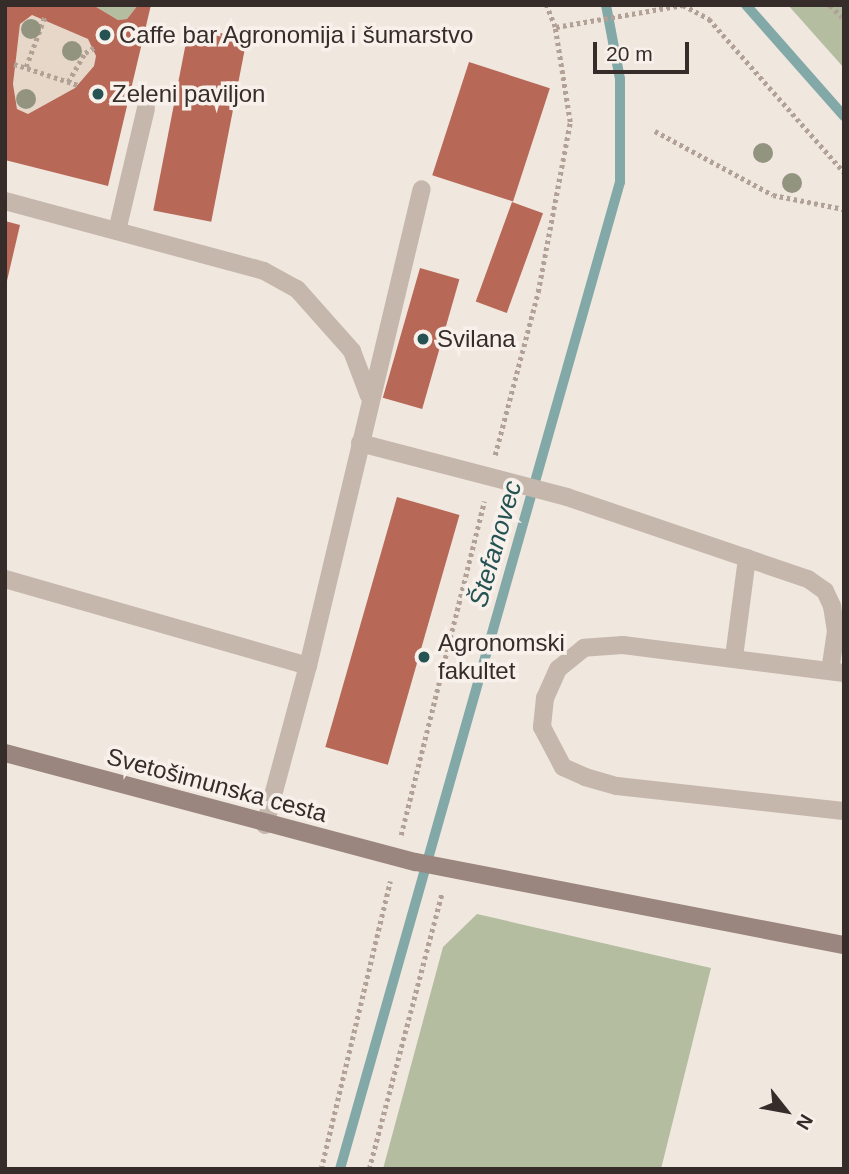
<!DOCTYPE html>
<meta charset="utf-8">
<style>
body{margin:0}
#map{position:relative;width:849px;height:1174px;overflow:hidden;background:#f0e7df;font-family:Arial,sans-serif}
div>[style]{position:absolute}
.green>*{inset:0;background:#b5bda1}
.plaza>*{inset:0;background:#e6d7c8}
.stream>*{height:10px;margin:-5px;padding:0 5px;transform-origin:5px;border-radius:5px;background:#82a9a8}
.building>*{inset:0;background:#b76856;transform-origin:0 0}
.path>*{height:4.5px;margin-top:-2.25px;transform-origin:0;background:repeating-linear-gradient(90deg,#b2a197 0 3.5px,transparent 0 7px)}
.lane>*{height:18px;margin:-9px;padding:0 9px;transform-origin:9px;border-radius:9px;background:#c6b7ac}
.secondary>*{height:18px;margin:-9px;padding:0 9px;transform-origin:9px;border-radius:9px;background:#9a867e}
.trees>*{width:20px;height:20px;margin:-10px;border-radius:50%;background:#93947f}
.dots>*{width:19px;height:19px;translate:-50% -50%;box-sizing:border-box;border:4px solid #f8f1eb;border-radius:50%}
span{translate:-50% -50%;white-space:nowrap;text-align:center;line-height:1.15;-webkit-text-stroke:7px #f8f1eb;paint-order:stroke}
.poi-label{font-size:24px;color:#362d2a}
.left{translate:0 -50%;text-align:left}
.street-label{font-size:24px;color:#362d2a}
.water-label{font-size:26px;color:#255252;font-style:italic}
.frame{position:absolute;inset:0;border:7px solid #362d2a;pointer-events:none}
.north{position:absolute;left:751px;top:1076px;width:70px;height:70px;-webkit-text-stroke:5px #f8f1eb;paint-order:stroke;rotate:121deg;font-size:19px;font-weight:700;line-height:28px;text-align:center;color:#362d2a}
.north::after{content:'';display:block;margin:auto;width:24px;height:32px;background:#362d2a;clip-path:polygon(50% 0,100% 100%,50% 72%,0 100%)}
.scale{position:absolute;left:593px;top:42px;width:96px;height:32px;box-sizing:border-box;border:4px solid #362d2a;border-top:0;padding-left:9px;font-size:21px;line-height:24px;white-space:nowrap;color:#362d2a;-webkit-text-stroke:5px #f8f1eb;paint-order:stroke}
</style>
<div id="map">
<div class="green">
<i style="clip-path:polygon(93px 5px,138px 5px,127px 19px,118px 20px)"></i>
<i style="clip-path:polygon(788px 5px,844px 5px,844px 68px)"></i>
<i style="clip-path:polygon(477px 914px,711px 968px,661px 1169px,383px 1169px,443px 947px)"></i>
</div>
<div class="plaza">
<i style="clip-path:polygon(32px 15px,88px 39px,96px 56px,94px 66px,75px 88px,28px 114px,17px 109px,13px 84px,20px 24px)"></i>
</div>
<div class="stream">
<i style="left:746px;top:5px;width:148px;rotate:48.6deg"></i>
<i style="left:340px;top:1169px;width:1026px;rotate:-74.16deg"></i>
<i style="left:620px;top:182px;width:103px;rotate:-90deg"></i>
<i style="left:620px;top:79px;width:75px;rotate:-100.7deg"></i>
</div>
<div class="building">
<i style="clip-path:polygon(evenodd,5px 5px,93px 5px,118px 20px,127px 19px,138px 5px,151px 5px,108px 186px,5px 160px,5px 5px,32px 15px,88px 39px,96px 56px,94px 66px,75px 88px,28px 114px,17px 109px,13px 84px,20px 24px,32px 15px)"></i>
<i style="left:189px;top:27px;width:59px;height:187px;rotate:11deg"></i>
<i style="left:469px;top:62px;width:85px;height:119px;rotate:18deg"></i>
<i style="left:512px;top:202px;width:33px;height:106px;rotate:20deg"></i>
<i style="clip-path:polygon(5px 221px,20px 225px,6px 285px,5px 285px)"></i>
<i style="left:420px;top:268px;width:41px;height:135px;rotate:16deg"></i>
<i style="left:397px;top:497px;width:65px;height:260px;rotate:16deg"></i>
</div>
<div class="path">
<i style="left:830px;top:5px;width:20px;rotate:45deg"></i>
<i style="left:556px;top:27px;width:129px;rotate:-9.8deg"></i>
<i style="left:683px;top:5px;width:30px;rotate:28deg"></i>
<i style="left:709px;top:19px;width:204px;rotate:48.6deg"></i>
<i style="left:14px;top:64px;width:67px;rotate:18.2deg"></i>
<i style="left:26px;top:67px;width:54px;rotate:-69.6deg"></i>
<i style="left:68px;top:82px;width:34px;rotate:-60deg"></i>
<i style="left:85px;top:53px;width:12px;rotate:-31deg"></i>
<i style="left:655px;top:131px;width:134px;rotate:28.5deg"></i>
<i style="left:773px;top:195px;width:72px;rotate:11.2deg"></i>
<i style="left:495px;top:455px;width:169px;rotate:-75.2deg"></i>
<i style="left:538px;top:292px;width:173px;rotate:-79.3deg"></i>
<i style="left:570px;top:122px;width:96px;rotate:-99deg"></i>
<i style="left:555px;top:27px;width:24px;rotate:-112deg"></i>
<i style="left:401px;top:835px;width:344px;rotate:-76deg"></i>
<i style="left:321px;top:1169px;width:296px;rotate:-76.5deg"></i>
<i style="left:369px;top:1169px;width:286px;rotate:-75.2deg"></i>
</div>
<div class="lane">
<i style="left:5px;top:201px;width:268px;rotate:15.1deg"></i>
<i style="left:264px;top:271px;width:38px;rotate:29deg"></i>
<i style="left:297px;top:289px;width:83px;rotate:48.4deg"></i>
<i style="left:352px;top:351px;width:48px;rotate:69.3deg"></i>
<i style="left:117px;top:231px;width:126px;rotate:-76.7deg"></i>
<i style="left:360px;top:443px;width:214px;rotate:14.6deg"></i>
<i style="left:567px;top:497px;width:255px;rotate:18.8deg"></i>
<i style="left:808px;top:579px;width:21px;rotate:35deg"></i>
<i style="left:825px;top:591px;width:17px;rotate:65deg"></i>
<i style="left:832px;top:606px;width:25px;rotate:81deg"></i>
<i style="left:836px;top:631px;width:40px;rotate:98.5deg"></i>
<i style="left:5px;top:579px;width:315px;rotate:16deg"></i>
<i style="left:734px;top:657px;width:100px;rotate:-82.5deg"></i>
<i style="left:844px;top:673px;width:223px;rotate:-172.8deg"></i>
<i style="left:623px;top:645px;width:39px;rotate:176deg"></i>
<i style="left:584px;top:648px;width:33px;rotate:141deg"></i>
<i style="left:558px;top:669px;width:32px;rotate:114deg"></i>
<i style="left:545px;top:698px;width:29px;rotate:96deg"></i>
<i style="left:542px;top:727px;width:45px;rotate:62.3deg"></i>
<i style="left:563px;top:767px;width:24px;rotate:24deg"></i>
<i style="left:585px;top:777px;width:33px;rotate:16deg"></i>
<i style="left:617px;top:786px;width:228px;rotate:6.3deg"></i>
<i style="left:265px;top:825px;width:165px;rotate:-74.9deg"></i>
<i style="left:308px;top:666px;width:490px;rotate:-76.6deg"></i>
</div>
<div class="secondary">
<i style="left:5px;top:753px;width:425px;rotate:14.9deg"></i>
<i style="left:416px;top:862px;width:436px;rotate:11deg"></i>
</div>
<div class="trees">
<i style="left:31px;top:29px"></i>
<i style="left:72px;top:51px"></i>
<i style="left:26px;top:99px"></i>
<i style="left:763px;top:153px"></i>
<i style="left:792px;top:183px"></i>
</div>
<div class="dots">
<i style="left:105px;top:35px;background:#255252"></i>
<i style="left:98px;top:94px;background:#255252"></i>
<i style="left:423px;top:339px;background:#255252"></i>
<i style="left:424px;top:657px;background:#255252"></i>
</div>
<div class="poi-label">
<span class="left" style="left:119px;top:35px">Caffe bar Agronomija i šumarstvo</span>
<span class="left" style="left:112px;top:94px">Zeleni paviljon</span>
<span class="left" style="left:437px;top:339px">Svilana</span>
<span class="left" style="left:438px;top:657px">Agronomski<br>fakultet</span>
</div>
<div class="street-label">
<span style="left:217px;top:785px;rotate:15deg">Svetošimunska cesta</span>
</div>
<div class="water-label">
<span style="left:496px;top:544px;rotate:-74deg">Štefanovec</span>
</div>
<div class="frame"></div>
<div class="north">N</div>
<div class="scale">20 m</div>
</div>
